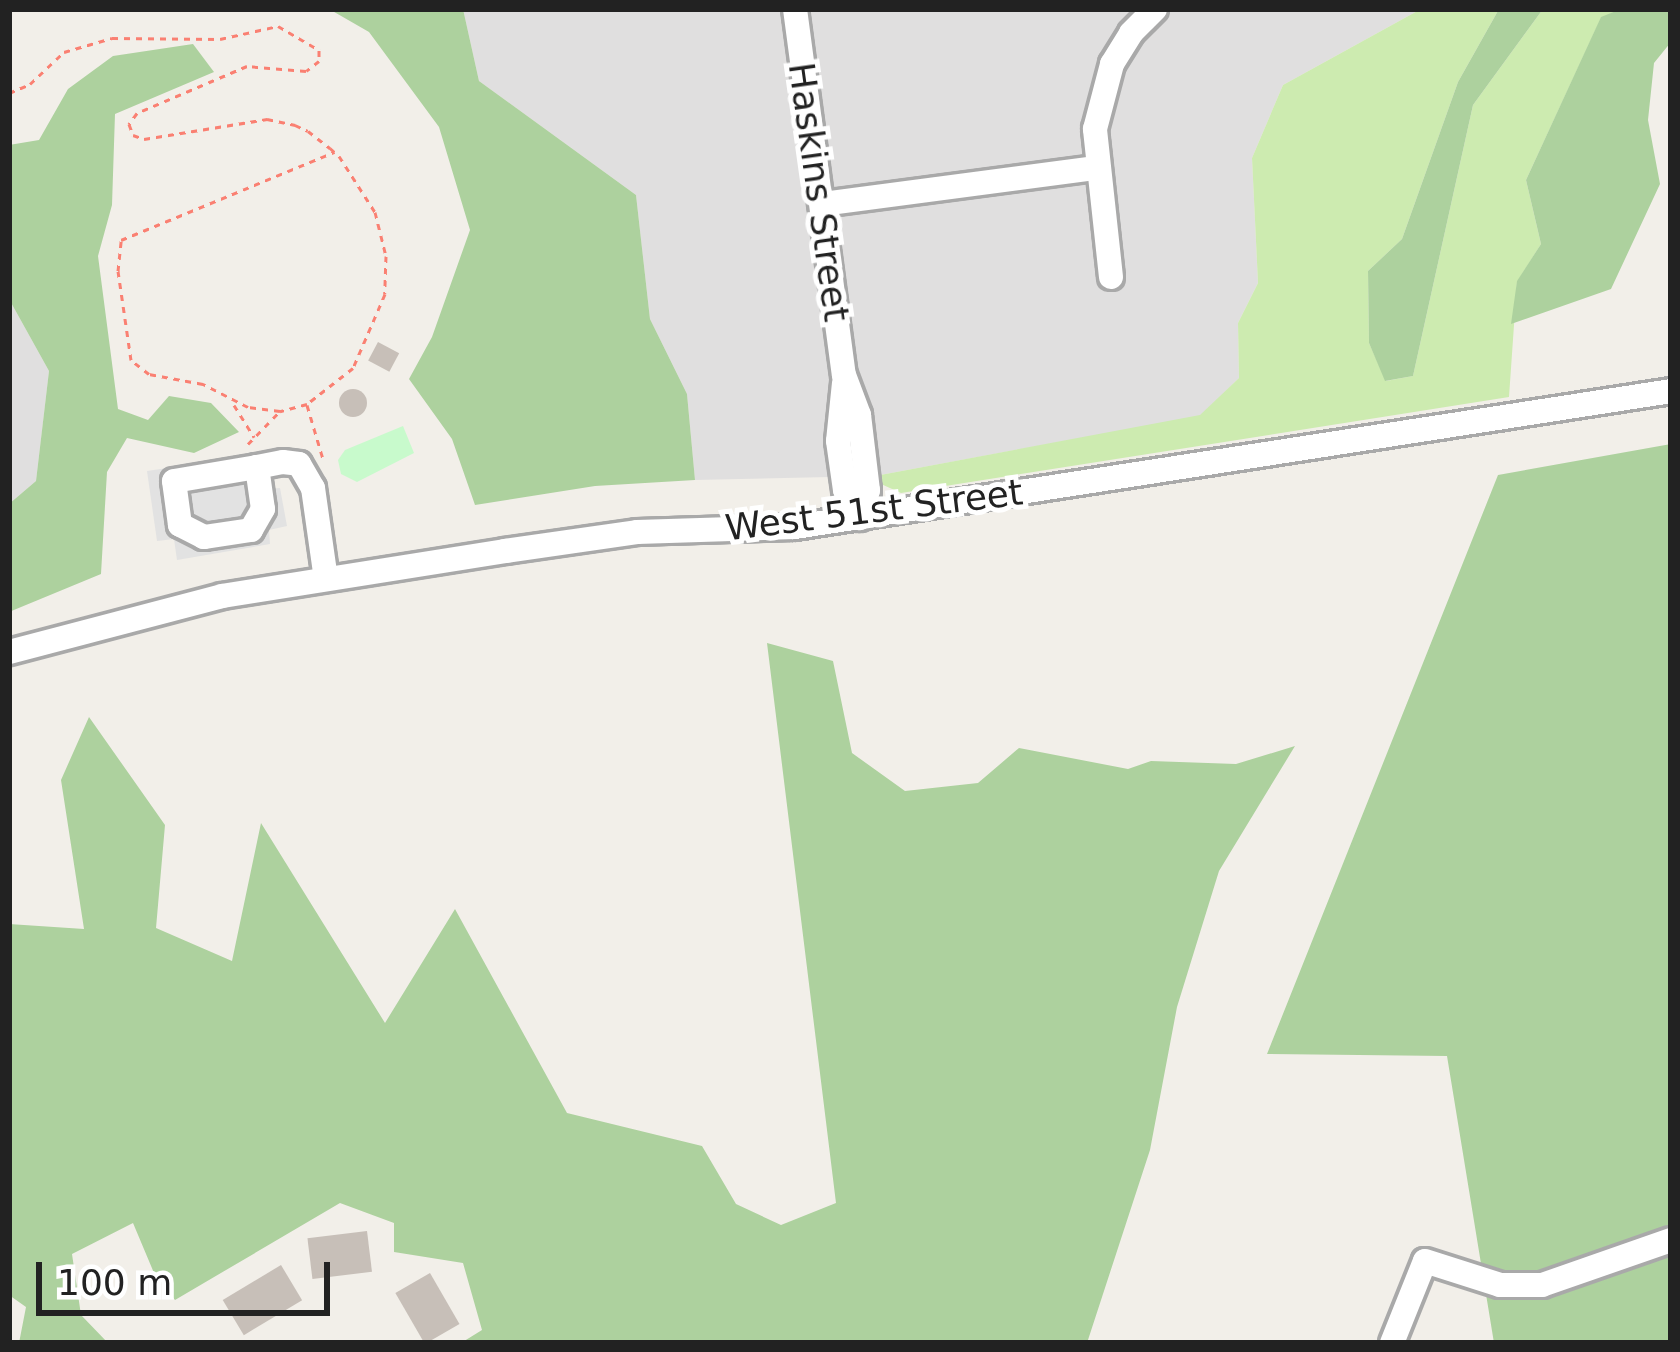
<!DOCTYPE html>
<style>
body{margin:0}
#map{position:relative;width:1680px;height:1352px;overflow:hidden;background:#f2efe9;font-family:"DejaVu Sans",sans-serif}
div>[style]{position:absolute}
.residential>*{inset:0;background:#e0dfdf}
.grass>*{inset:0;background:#cdebb0}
.forest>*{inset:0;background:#add19e}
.park>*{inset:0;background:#c8facc}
.parking>*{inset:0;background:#e2e2e2}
.building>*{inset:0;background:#c7bfb8;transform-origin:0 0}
.round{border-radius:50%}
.path>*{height:3px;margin-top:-1.5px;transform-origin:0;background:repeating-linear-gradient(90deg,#fa8072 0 6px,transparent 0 12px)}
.roads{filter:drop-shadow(3px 0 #a9a9a9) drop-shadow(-3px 0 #a9a9a9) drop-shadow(0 3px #a9a9a9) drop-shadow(0 -3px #a9a9a9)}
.minor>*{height:24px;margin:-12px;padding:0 12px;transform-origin:12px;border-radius:12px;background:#fff}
span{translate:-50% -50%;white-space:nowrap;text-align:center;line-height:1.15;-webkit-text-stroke:10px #fff;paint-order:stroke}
.street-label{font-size:36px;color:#222}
.frame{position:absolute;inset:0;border:12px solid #222;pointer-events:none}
.scale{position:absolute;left:36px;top:1262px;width:294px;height:54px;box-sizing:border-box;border:6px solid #222;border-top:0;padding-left:15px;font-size:36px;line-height:42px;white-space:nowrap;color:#222;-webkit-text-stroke:9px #fff;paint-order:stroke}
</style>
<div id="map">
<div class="residential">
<i style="clip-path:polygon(463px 9px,1421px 9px,1283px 85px,1252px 158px,1258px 283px,1238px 323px,1239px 378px,1200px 416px,875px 476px,695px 480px,687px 394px,650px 319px,636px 195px,479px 81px)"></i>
<i style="clip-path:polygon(9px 299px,49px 371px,36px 481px,9px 504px)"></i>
</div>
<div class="grass">
<i style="clip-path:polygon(1421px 9px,1499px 9px,1458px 82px,1402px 239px,1368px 271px,1369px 343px,1386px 381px,1413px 376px,1473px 105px,1543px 9px,1621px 9px,1601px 18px,1526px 180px,1541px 244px,1517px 282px,1509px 397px,901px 493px,881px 484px,875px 476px,1200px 415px,1239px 378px,1238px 323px,1258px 283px,1252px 158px,1283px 85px)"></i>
</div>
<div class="forest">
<i style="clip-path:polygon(329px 9px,463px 9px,479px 81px,636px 195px,650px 319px,687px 394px,695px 480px,595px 486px,475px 505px,452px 439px,409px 379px,432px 337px,470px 230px,439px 127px,369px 32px)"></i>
<i style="clip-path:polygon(1499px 9px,1543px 9px,1473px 105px,1413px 376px,1385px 381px,1369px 343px,1368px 271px,1402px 239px,1458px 82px)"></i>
<i style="clip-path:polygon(1621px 9px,1671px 9px,1671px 42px,1654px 63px,1648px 120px,1660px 184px,1611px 289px,1511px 324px,1517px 281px,1541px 244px,1526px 180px,1601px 17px)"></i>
<i style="clip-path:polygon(193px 44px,214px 72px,115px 114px,112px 205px,98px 256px,118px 409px,148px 420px,169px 396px,211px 403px,239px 432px,194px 453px,127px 438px,107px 472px,101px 574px,9px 612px,9px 504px,36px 481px,49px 371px,9px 299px,9px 145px,39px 140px,68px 89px,113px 56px)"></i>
<i style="clip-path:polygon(1671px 444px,1671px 1343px,1494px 1343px,1447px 1056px,1267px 1054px,1498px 475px)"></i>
<i style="clip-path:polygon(767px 643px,833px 661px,852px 753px,905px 791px,978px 783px,1019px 748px,1128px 769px,1151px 761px,1236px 764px,1295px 746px,1219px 871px,1177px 1007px,1150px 1150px,1087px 1343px,461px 1343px,482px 1330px,463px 1263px,394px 1252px,394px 1223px,340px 1203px,175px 1300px,154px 1273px,133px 1223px,72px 1254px,81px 1315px,108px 1343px,19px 1343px,26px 1307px,9px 1295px,9px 924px,84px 929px,61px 780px,89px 717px,165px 825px,156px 928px,232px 961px,261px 823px,385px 1023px,455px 909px,567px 1113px,702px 1146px,736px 1204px,781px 1225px,836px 1203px)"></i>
</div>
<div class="park">
<i style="clip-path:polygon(403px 426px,414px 453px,357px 482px,341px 474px,338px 460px,345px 450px)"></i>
</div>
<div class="parking">
<i style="clip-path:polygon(261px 454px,269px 489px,280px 488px,287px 526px,269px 530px,270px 544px,177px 560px,174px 539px,157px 541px,147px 471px)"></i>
</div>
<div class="building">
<i style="left:378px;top:342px;width:24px;height:21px;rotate:28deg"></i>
<i class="round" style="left:339px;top:389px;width:28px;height:28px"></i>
<i style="left:367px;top:1231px;width:41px;height:60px;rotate:83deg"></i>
<i style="left:281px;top:1265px;width:41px;height:68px;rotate:59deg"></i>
<i style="left:430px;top:1273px;width:59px;height:40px;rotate:60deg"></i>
</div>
<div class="path">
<i style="left:9px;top:93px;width:23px;rotate:-23deg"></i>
<i style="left:30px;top:84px;width:47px;rotate:-43.3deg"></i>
<i style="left:64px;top:52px;width:50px;rotate:-16.3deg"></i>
<i style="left:112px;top:38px;width:108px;rotate:0.5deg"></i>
<i style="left:220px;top:39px;width:59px;rotate:-12.6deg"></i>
<i style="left:278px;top:26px;width:48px;rotate:30.3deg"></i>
<i style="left:319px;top:50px;width:11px;rotate:90deg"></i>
<i style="left:319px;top:61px;width:16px;rotate:142deg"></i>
<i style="left:306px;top:71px;width:59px;rotate:-175.2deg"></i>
<i style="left:247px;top:66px;width:120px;rotate:156.9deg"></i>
<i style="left:137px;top:113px;width:14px;rotate:126deg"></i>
<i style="left:129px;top:124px;width:12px;rotate:70deg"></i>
<i style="left:133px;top:135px;width:12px;rotate:20deg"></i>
<i style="left:144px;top:139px;width:125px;rotate:-9.2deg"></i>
<i style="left:267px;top:119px;width:29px;rotate:12deg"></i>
<i style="left:295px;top:125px;width:14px;rotate:25deg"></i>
<i style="left:308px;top:131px;width:28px;rotate:38deg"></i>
<i style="left:330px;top:148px;width:12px;rotate:42deg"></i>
<i style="left:339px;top:156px;width:67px;rotate:57.3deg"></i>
<i style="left:375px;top:212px;width:45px;rotate:76deg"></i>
<i style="left:386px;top:256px;width:38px;rotate:92deg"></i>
<i style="left:385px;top:294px;width:81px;rotate:113.4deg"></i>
<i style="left:353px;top:368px;width:58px;rotate:142deg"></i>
<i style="left:307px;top:404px;width:28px;rotate:165deg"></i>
<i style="left:280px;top:411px;width:32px;rotate:-173deg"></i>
<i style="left:248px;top:407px;width:51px;rotate:-152.9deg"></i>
<i style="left:203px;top:384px;width:55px;rotate:-169.5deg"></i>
<i style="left:149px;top:374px;width:23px;rotate:-142deg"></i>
<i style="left:131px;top:360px;width:90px;rotate:-98.3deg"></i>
<i style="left:118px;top:271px;width:31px;rotate:-84deg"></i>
<i style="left:121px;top:240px;width:231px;rotate:-22.4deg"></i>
<i style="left:234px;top:405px;width:38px;rotate:58deg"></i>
<i style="left:307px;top:405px;width:56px;rotate:73.5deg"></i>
<i style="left:248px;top:444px;width:45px;rotate:-45.9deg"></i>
</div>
<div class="roads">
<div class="minor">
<i style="left:795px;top:9px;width:369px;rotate:82.4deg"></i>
<i style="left:844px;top:375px;width:43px;rotate:69.4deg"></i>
<i style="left:859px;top:415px;width:76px;rotate:83.2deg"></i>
<i style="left:868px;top:490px;width:29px;rotate:106deg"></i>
<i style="left:822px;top:204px;width:276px;rotate:-7.5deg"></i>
<i style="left:1111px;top:277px;width:149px;rotate:-96.2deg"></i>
<i style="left:1095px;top:129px;width:67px;rotate:-75.3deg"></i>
<i style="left:1112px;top:64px;width:36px;rotate:-58deg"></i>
<i style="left:1131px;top:33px;width:34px;rotate:-45deg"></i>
<i style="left:844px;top:383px;width:58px;rotate:95.9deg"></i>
<i style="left:838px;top:441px;width:49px;rotate:81.9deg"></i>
<i style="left:845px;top:490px;width:32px;rotate:62deg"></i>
<i style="left:257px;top:467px;width:42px;rotate:81.9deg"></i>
<i style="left:263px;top:509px;width:24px;rotate:120deg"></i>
<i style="left:251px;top:530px;width:48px;rotate:171.5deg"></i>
<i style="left:204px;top:537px;width:27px;rotate:-153deg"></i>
<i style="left:180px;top:525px;width:44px;rotate:-97.8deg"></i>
<i style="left:174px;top:481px;width:84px;rotate:-9.6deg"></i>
<i style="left:257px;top:467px;width:26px;rotate:-11deg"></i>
<i style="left:283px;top:462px;width:16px;rotate:7deg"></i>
<i style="left:299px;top:464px;width:28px;rotate:60deg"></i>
<i style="left:313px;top:488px;width:92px;rotate:81.9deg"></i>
<i style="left:9px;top:652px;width:220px;rotate:-14.7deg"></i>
<i style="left:222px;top:596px;width:287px;rotate:-9deg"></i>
<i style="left:505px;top:551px;width:133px;rotate:-8.2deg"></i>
<i style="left:637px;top:532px;width:158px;rotate:-1.8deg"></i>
<i style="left:795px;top:527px;width:886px;rotate:-8.82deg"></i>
<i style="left:1392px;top:1343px;width:88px;rotate:-68.1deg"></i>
<i style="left:1425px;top:1261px;width:79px;rotate:17.7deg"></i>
<i style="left:1500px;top:1285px;width:42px"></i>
<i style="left:1542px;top:1285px;width:137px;rotate:-19.2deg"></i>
</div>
</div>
<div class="street-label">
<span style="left:819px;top:192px;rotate:82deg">Haskins Street</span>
<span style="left:874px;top:510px;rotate:-7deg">West 51st Street</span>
</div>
<div class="frame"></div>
<div class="scale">100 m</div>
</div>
